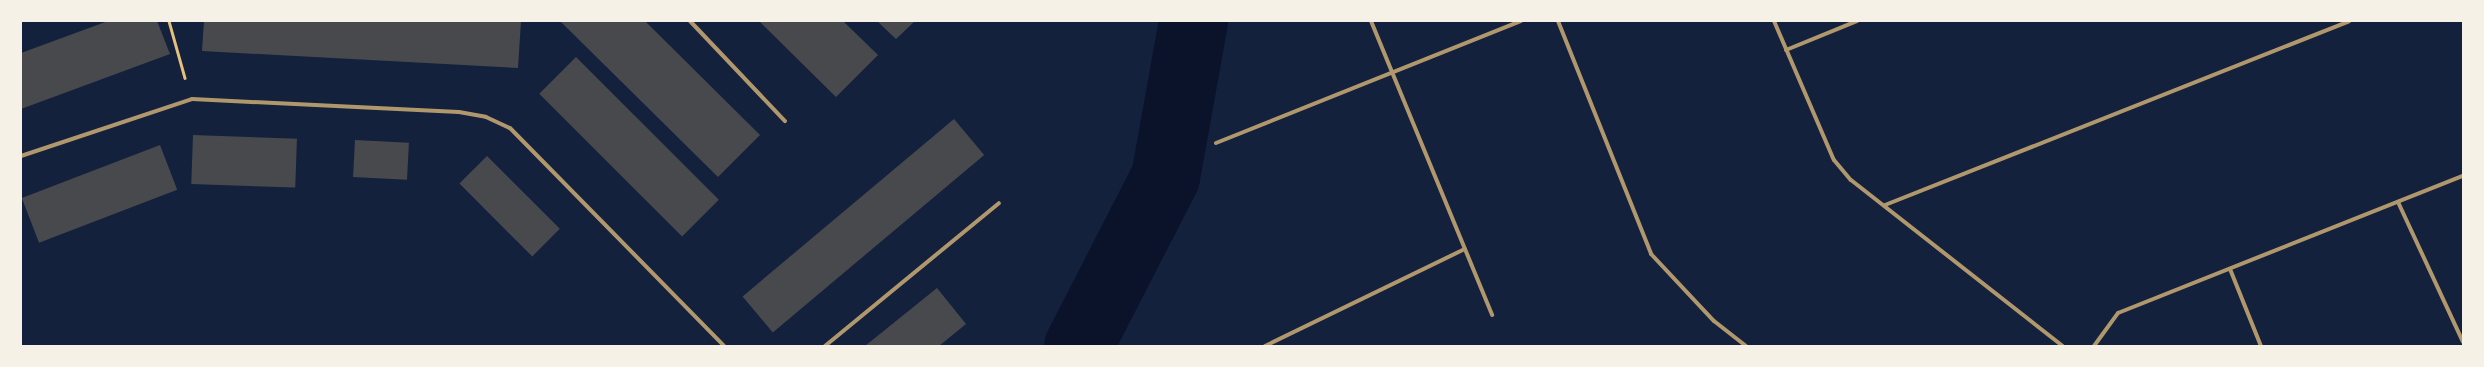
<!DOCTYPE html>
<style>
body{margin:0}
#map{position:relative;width:2484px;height:367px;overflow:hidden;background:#14213d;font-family:Cabin,sans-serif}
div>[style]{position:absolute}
.river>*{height:69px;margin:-34.5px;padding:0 34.5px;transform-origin:34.5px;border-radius:34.5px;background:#0b132b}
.building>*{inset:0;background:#48494c;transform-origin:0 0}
.path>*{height:2.5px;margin:-1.25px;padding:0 1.25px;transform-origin:1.25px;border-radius:1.25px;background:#e5c07b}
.minor>*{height:4px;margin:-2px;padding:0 2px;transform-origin:2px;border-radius:2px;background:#b1986c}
span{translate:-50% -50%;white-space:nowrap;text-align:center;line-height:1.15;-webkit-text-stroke:3.5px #f6f1e7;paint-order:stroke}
.frame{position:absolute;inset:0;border:22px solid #f6f1e7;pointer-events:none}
</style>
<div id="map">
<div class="river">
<i style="left:1078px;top:346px;width:190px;rotate:-62.8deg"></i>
<i style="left:1165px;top:177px;width:158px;rotate:-79.8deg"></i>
</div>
<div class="building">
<i style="clip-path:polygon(108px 21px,157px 21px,170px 54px,21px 109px,21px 53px)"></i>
<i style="clip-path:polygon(204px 21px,521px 21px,518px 68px,202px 51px)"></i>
<i style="clip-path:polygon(560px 21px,645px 21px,760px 135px,718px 177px)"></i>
<i style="clip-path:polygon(759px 21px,843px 21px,878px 55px,836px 97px)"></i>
<i style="clip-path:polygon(877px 21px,915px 21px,896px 39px)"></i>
<i style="left:576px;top:57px;width:202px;height:52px;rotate:45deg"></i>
<i style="left:954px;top:119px;width:47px;height:276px;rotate:50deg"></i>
<i style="left:193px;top:135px;width:104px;height:49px;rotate:2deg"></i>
<i style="left:355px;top:140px;width:54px;height:37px;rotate:3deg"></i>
<i style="left:160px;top:145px;width:48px;height:148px;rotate:69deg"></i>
<i style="left:487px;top:156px;width:103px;height:39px;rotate:45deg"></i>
<i style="clip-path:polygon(937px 288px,966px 324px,939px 346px,865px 346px)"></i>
</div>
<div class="path">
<i style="left:169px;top:21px;width:59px;rotate:74.3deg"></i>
</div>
<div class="minor">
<i style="left:690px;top:21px;width:138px;rotate:46.5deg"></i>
<i style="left:1371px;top:21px;width:318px;rotate:67.6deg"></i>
<i style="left:1558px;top:21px;width:251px;rotate:68.2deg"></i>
<i style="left:1651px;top:254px;width:92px;rotate:46.8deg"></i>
<i style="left:1714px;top:321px;width:41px;rotate:38deg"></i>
<i style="left:1774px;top:21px;width:151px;rotate:66.7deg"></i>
<i style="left:1834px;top:160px;width:26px;rotate:50deg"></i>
<i style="left:1851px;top:180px;width:269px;rotate:38.1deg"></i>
<i style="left:1786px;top:50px;width:77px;rotate:-22.2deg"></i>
<i style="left:1216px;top:143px;width:328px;rotate:-21.8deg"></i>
<i style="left:21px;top:156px;width:180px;rotate:-18.4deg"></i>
<i style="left:192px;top:99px;width:267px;rotate:2.8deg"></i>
<i style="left:459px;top:112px;width:27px;rotate:10deg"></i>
<i style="left:486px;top:117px;width:26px;rotate:25deg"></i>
<i style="left:510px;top:128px;width:305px;rotate:45.5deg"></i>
<i style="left:2398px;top:202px;width:154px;rotate:65.1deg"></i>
<i style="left:1885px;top:205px;width:499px;rotate:-21.6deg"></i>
<i style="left:2230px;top:269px;width:83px;rotate:68.1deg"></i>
<i style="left:825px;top:346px;width:225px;rotate:-39.4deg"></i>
<i style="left:1265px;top:346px;width:222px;rotate:-25.9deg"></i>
<i style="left:2094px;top:346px;width:41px;rotate:-54deg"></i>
<i style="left:2118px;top:313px;width:371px;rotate:-21.7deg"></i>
</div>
<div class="frame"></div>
</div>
